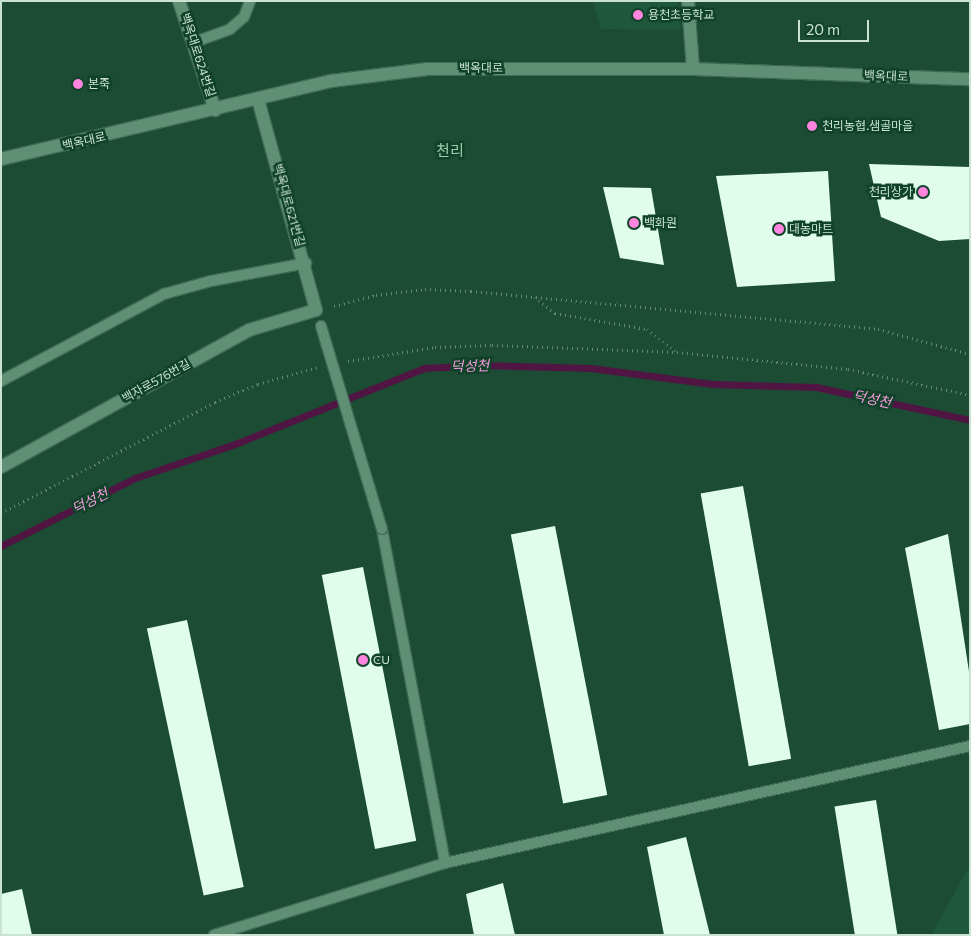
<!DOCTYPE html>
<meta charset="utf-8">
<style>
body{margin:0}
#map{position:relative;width:971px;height:936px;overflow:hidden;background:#1c4c34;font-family:Commissioner,"Noto Sans KR",sans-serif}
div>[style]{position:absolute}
.built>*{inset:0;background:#1e573b}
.stream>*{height:7px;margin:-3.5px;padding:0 3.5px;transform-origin:3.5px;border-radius:3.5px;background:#511543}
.building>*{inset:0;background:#dffdea;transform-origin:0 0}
.path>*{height:3px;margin-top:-1.5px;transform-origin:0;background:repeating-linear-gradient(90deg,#658b76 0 1px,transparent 0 5px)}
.roads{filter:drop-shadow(1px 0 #406a56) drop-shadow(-1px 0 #406a56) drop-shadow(0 1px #406a56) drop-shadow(0 -1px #406a56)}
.lane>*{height:10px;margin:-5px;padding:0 5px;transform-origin:5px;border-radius:5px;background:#5f8f74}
.street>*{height:12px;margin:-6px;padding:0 6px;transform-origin:6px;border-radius:6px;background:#5f8f74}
.secondary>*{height:12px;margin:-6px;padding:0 6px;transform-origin:6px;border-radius:6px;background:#5f8f74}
.bridges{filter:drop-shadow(1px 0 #406a56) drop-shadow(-1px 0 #406a56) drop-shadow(0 1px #406a56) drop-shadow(0 -1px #406a56)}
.lane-bridge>*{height:10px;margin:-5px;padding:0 5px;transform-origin:5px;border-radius:5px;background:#5f8f74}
.dots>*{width:14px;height:14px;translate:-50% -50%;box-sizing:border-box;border:2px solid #10422a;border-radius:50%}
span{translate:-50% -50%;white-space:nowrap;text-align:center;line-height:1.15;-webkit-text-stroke:5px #10422a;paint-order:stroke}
.poi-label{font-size:12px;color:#c9e2d2}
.left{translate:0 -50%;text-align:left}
.right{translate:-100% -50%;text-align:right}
.street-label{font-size:12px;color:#c9e2d2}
.water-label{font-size:14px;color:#f69bdb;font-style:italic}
.quarter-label{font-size:15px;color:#9bcdaf}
.frame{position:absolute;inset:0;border:2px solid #c9e2d2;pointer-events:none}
.scale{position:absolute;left:798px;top:20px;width:71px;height:22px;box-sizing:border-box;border:2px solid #c9e2d2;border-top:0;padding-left:6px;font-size:15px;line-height:18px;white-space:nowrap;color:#c9e2d2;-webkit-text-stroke:4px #10422a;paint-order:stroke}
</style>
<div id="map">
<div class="built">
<i style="clip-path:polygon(593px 1px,677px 1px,680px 30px,601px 29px)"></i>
<i style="clip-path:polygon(970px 865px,970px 935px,931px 935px)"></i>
</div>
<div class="stream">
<i style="left:1px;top:546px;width:150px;rotate:-26.9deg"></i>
<i style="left:135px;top:478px;width:106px;rotate:-18.8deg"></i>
<i style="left:235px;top:444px;width:204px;rotate:-21.9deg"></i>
<i style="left:424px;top:368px;width:60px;rotate:-2.9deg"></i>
<i style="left:484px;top:365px;width:107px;rotate:1.6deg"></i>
<i style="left:591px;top:368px;width:122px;rotate:7.5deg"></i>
<i style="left:712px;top:384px;width:104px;rotate:1.7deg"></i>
<i style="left:816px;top:387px;width:157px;rotate:12.1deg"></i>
</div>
<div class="building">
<i style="clip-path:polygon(869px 164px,970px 167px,970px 239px,939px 241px,881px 217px)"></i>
<i style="clip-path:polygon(828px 171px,835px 281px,737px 287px,716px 176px)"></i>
<i style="clip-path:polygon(603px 187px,651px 188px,664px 265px,620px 258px)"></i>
<i style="left:743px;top:486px;width:277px;height:43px;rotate:80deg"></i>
<i style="left:555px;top:526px;width:274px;height:45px;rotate:79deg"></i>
<i style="clip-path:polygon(948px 534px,970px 678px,970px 724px,939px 730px,905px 548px)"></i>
<i style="left:363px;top:567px;width:279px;height:42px;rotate:79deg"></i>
<i style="left:187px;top:620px;width:273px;height:41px;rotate:78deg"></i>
<i style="left:876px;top:800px;width:137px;height:42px;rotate:81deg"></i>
<i style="clip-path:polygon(686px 837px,710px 935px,664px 935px,647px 847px)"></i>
<i style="clip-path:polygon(503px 883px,515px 935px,474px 935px,466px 894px)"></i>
<i style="clip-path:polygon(22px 889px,32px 935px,1px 935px,1px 894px)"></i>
</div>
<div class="path">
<i style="left:535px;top:297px;width:26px;rotate:39deg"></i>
<i style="left:555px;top:313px;width:93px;rotate:9.9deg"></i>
<i style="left:647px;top:329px;width:38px;rotate:37deg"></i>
<i style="left:334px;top:306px;width:43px;rotate:-14.7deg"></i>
<i style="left:376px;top:295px;width:49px;rotate:-7deg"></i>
<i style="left:425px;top:289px;width:46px;rotate:2.5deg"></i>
<i style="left:471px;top:291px;width:409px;rotate:5.3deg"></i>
<i style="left:878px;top:329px;width:95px;rotate:15.2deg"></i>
<i style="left:348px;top:361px;width:88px;rotate:-9.1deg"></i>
<i style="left:435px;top:347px;width:57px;rotate:-2deg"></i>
<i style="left:492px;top:345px;width:185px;rotate:2.2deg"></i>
<i style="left:677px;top:352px;width:172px;rotate:5.7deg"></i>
<i style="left:848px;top:369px;width:125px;rotate:12deg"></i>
<i style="left:1px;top:513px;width:241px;rotate:-27.4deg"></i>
<i style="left:215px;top:402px;width:47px;rotate:-22.7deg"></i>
<i style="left:258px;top:384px;width:62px;rotate:-15.8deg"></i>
</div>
<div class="roads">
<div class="lane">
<i style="left:195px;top:42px;width:37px;rotate:-20deg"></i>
<i style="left:230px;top:29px;width:18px;rotate:-41deg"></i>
<i style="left:244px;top:17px;width:17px;rotate:-69deg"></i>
<i style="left:1px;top:381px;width:185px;rotate:-28.1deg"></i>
<i style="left:164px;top:294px;width:49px;rotate:-15.5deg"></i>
<i style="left:211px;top:281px;width:97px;rotate:-10.7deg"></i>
<i style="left:382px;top:529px;width:340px;rotate:79.3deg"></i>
<i style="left:214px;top:935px;width:242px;rotate:-17.3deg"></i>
<i style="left:445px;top:863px;width:538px;rotate:-12.56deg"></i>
</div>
<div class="street">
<i style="left:179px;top:1px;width:115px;rotate:71.7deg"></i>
<i style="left:688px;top:1px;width:68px;rotate:85.8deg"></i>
<i style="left:1px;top:467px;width:283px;rotate:-28.9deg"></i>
<i style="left:249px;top:330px;width:70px;rotate:-16.6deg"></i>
<i style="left:316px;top:310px;width:218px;rotate:-105.4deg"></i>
</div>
<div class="secondary">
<i style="left:1px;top:159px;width:339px;rotate:-13.3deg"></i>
<i style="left:331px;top:81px;width:97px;rotate:-7.1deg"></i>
<i style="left:427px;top:69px;width:266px"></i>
<i style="left:693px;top:69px;width:277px;rotate:2.1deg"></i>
</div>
</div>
<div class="bridges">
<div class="lane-bridge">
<i style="left:321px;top:326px;width:212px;rotate:73.3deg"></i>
</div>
</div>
<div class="dots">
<i style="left:638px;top:15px;background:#ff85de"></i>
<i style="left:78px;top:84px;background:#ff85de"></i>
<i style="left:812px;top:126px;background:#ff85de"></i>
<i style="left:923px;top:192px;background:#ff85de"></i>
<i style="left:634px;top:223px;background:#ff85de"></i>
<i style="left:779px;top:229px;background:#ff85de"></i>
<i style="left:363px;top:660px;background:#ff85de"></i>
</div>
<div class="poi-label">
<span class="left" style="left:648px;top:15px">용천초등학교</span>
<span class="left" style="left:88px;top:84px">본죽</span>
<span class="left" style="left:822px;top:126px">천리농협.샘골마을</span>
<span class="right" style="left:913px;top:192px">천리상가</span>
<span class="left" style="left:644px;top:223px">백화원</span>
<span class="left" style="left:789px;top:229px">대농마트</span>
<span class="left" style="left:373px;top:660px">CU</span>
</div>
<div class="street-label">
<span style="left:198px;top:55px;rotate:72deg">백옥대로624번길</span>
<span style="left:481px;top:68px">백옥대로</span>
<span style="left:886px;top:76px;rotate:2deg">백옥대로</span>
<span style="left:84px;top:141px;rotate:-13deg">백옥대로</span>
<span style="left:289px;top:205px;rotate:74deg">백옥대로621번길</span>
<span style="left:156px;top:381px;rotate:-29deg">백자로576번길</span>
</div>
<div class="water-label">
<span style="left:470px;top:366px;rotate:-2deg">덕성천</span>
<span style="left:872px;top:399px;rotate:12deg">덕성천</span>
<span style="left:90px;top:501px;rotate:-27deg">덕성천</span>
</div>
<div class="quarter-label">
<span style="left:450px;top:151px">천리</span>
</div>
<div class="frame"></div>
<div class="scale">20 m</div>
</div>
